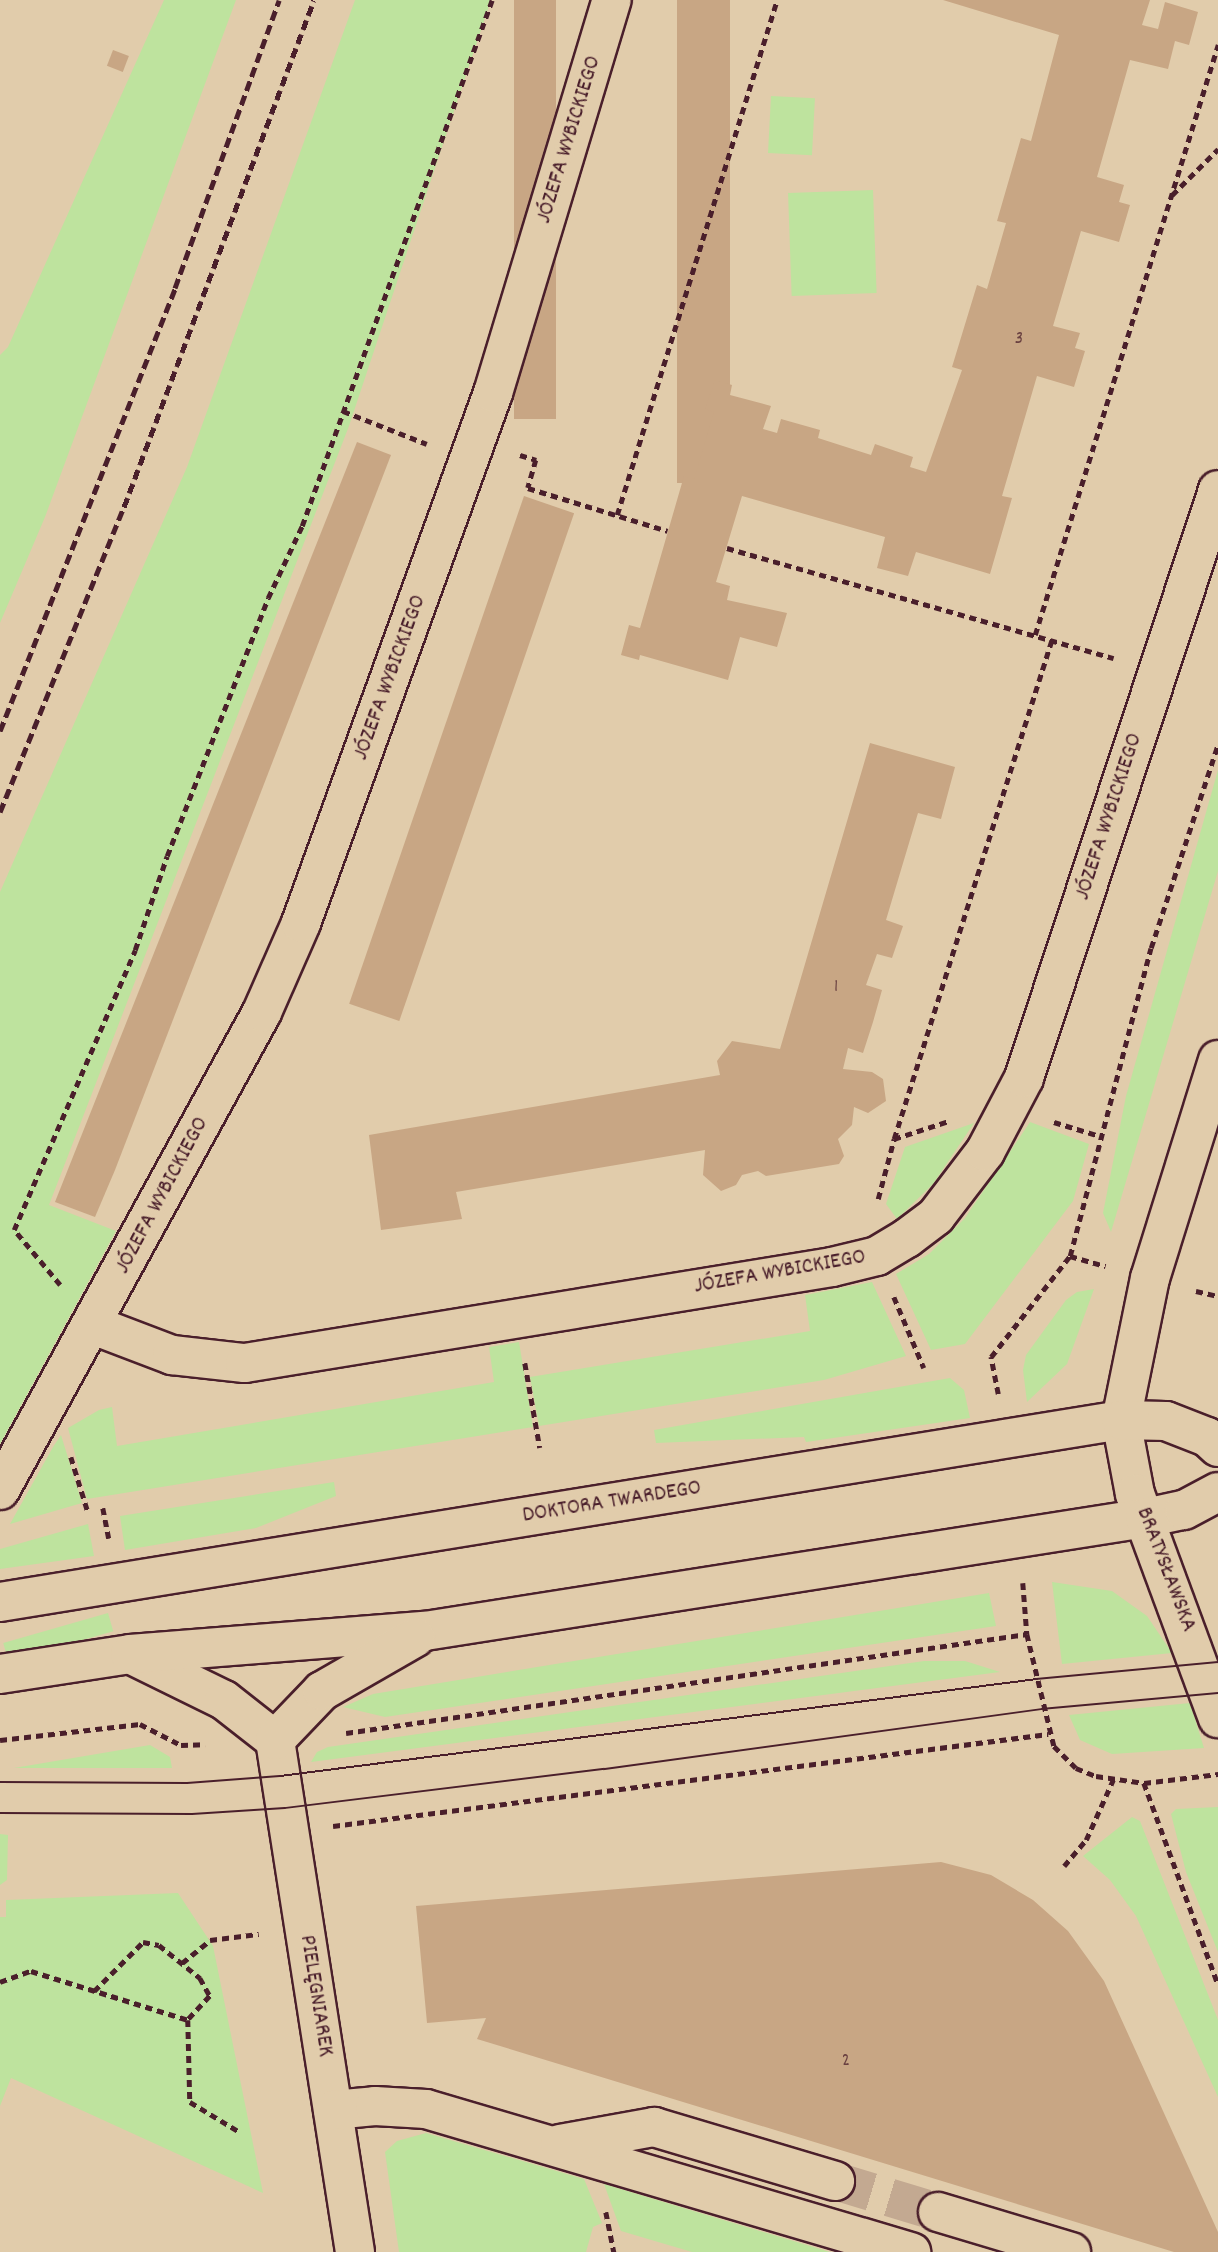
<!DOCTYPE html>
<meta charset="utf-8">
<style>
body{margin:0}
#map{position:relative;width:1218px;height:2252px;overflow:hidden;background:#e1ccab;font-family:Dekko,sans-serif}
div>[style]{position:absolute}
.green>*{inset:0;background:#bee39e;transform-origin:0 0}
.building>*{inset:0;background:#c8a684;transform-origin:0 0}
.minor-tunnel>*{height:38px;margin-top:-19px;transform-origin:0;background:repeating-linear-gradient(90deg,#c3a991 0 38px,transparent 0 57px)}
.path>*{height:4.5px;margin-top:-2.25px;transform-origin:0;background:repeating-linear-gradient(90deg,#4a1f2b 0 7px,transparent 0 12px)}
.roads{filter:drop-shadow(2px 0 #4a1f2b) drop-shadow(-2px 0 #4a1f2b) drop-shadow(0 2px #4a1f2b) drop-shadow(0 -2px #4a1f2b)}
.minor>*{height:38px;margin:-19px;padding:0 19px;transform-origin:19px;border-radius:19px;background:#e1ccab}
.tram>*{height:2px;margin:-1px;padding:0 1px;transform-origin:1px;border-radius:1px;background:#4a1f2b}
.rail>*{height:5px;margin-top:-2.5px;transform-origin:0;background:repeating-linear-gradient(90deg,#4a1f2b 0 10px,transparent 0 15px)}
span{translate:-50% -50%;white-space:nowrap;text-align:center;line-height:1.15;-webkit-text-stroke:6px #e1ccab;paint-order:stroke}
.number-label{font-size:19px;color:#6a4141}
.number-label span{-webkit-text-stroke-width:0}
.street-label{font-size:23px;color:#4a1f2b}
</style>
<div id="map">
<div class="green">
<i style="clip-path:polygon(164px 0,236px 0,45px 517px,0 623px,0 355px,8px 347px)"></i>
<i style="clip-path:polygon(355px 0,491px 0,349px 426px,49px 1205px,116px 1231px,0 1444px,0 892px,187px 467px)"></i>
<i style="left:771px;top:96px;width:44px;height:57px;rotate:3deg"></i>
<i style="left:873px;top:190px;width:103px;height:85px;rotate:88deg"></i>
<i style="clip-path:polygon(1218px 770px,1218px 871px,1111px 1232px,1103px 1213px,1126px 1096px)"></i>
<i style="clip-path:polygon(1030px 1122px,1089px 1144px,1073px 1201px,965px 1344px,931px 1350px,896px 1274px,929px 1254px,965px 1218px)"></i>
<i style="clip-path:polygon(974px 1123px,933px 1184px,897px 1219px,886px 1204px,905px 1147px)"></i>
<i style="clip-path:polygon(872px 1282px,906px 1356px,824px 1380px,539px 1426px,530px 1377px,810px 1331px,805px 1295px)"></i>
<i style="clip-path:polygon(1094px 1289px,1067px 1364px,1027px 1402px,1023px 1370px,1026px 1355px,1066px 1300px,1077px 1292px)"></i>
<i style="clip-path:polygon(519px 1342px,533px 1427px,87px 1499px,68px 1428px,99px 1410px,112px 1407px,117px 1446px,494px 1382px,489px 1347px)"></i>
<i style="clip-path:polygon(950px 1378px,964px 1390px,970px 1418px,806px 1442px,804px 1437px,656px 1443px,654px 1430px)"></i>
<i style="clip-path:polygon(61px 1435px,82px 1503px,10px 1524px,53px 1447px)"></i>
<i style="clip-path:polygon(334px 1482px,336px 1496px,256px 1528px,125px 1550px,120px 1516px)"></i>
<i style="clip-path:polygon(88px 1524px,94px 1556px,0 1569px,0 1549px)"></i>
<i style="clip-path:polygon(1052px 1582px,1112px 1591px,1147px 1616px,1172px 1653px,1062px 1664px)"></i>
<i style="clip-path:polygon(989px 1593px,996px 1626px,385px 1717px,343px 1707px,373px 1694px)"></i>
<i style="left:108px;top:1613px;width:19px;height:109px;rotate:74deg"></i>
<i style="clip-path:polygon(924px 1661px,965px 1661px,1000px 1672px,311px 1762px,317px 1752px,328px 1747px)"></i>
<i style="clip-path:polygon(1190px 1703px,1204px 1748px,1112px 1754px,1080px 1740px,1069px 1715px)"></i>
<i style="clip-path:polygon(150px 1745px,170px 1757px,172px 1768px,14px 1768px)"></i>
<i style="clip-path:polygon(1218px 1807px,1218px 1952px,1186px 1872px,1171px 1814px,1176px 1809px)"></i>
<i style="clip-path:polygon(1132px 1817px,1140px 1821px,1218px 2020px,1218px 2097px,1136px 1916px,1110px 1880px,1083px 1856px)"></i>
<i style="clip-path:polygon(0 1834px,8px 1835px,7px 1880px,0 1885px)"></i>
<i style="clip-path:polygon(178px 1893px,213px 1946px,263px 2193px,11px 2078px,0 2106px,0 1917px,6px 1917px,6px 1900px)"></i>
<i style="clip-path:polygon(426px 2133px,584px 2179px,602px 2223px,593px 2227px,586px 2252px,399px 2252px,385px 2152px,397px 2141px)"></i>
<i style="clip-path:polygon(604px 2184px,830px 2252px,692px 2252px,621px 2231px)"></i>
</div>
<div class="building">
<i style="left:514px;top:0;width:42px;height:419px"></i>
<i style="left:677px;top:0;width:53px;height:483px"></i>
<i style="clip-path:polygon(943px 0,1150px 0,1142px 25px,1158px 29px,1165px 2px,1198px 12px,1189px 45px,1175px 41px,1168px 69px,1130px 60px,1097px 177px,1124px 185px,1119px 202px,1130px 205px,1119px 242px,1081px 231px,1053px 326px,1080px 333px,1075px 348px,1085px 351px,1074px 387px,1037px 376px,1002px 496px,1012px 498px,990px 574px,916px 552px,908px 576px,877px 568px,885px 537px,742px 496px,716px 582px,730px 586px,727px 600px,787px 613px,777px 647px,740px 637px,728px 680px,640px 655px,639px 660px,621px 655px,629px 625px,640px 628px,684px 476px,694px 479px,714px 412px,705px 409px,715px 380px,732px 385px,730px 395px,771px 406px,763px 429px,777px 433px,781px 419px,820px 430px,818px 438px,871px 455px,875px 444px,913px 457px,910px 467px,926px 472px,962px 370px,952px 367px,977px 285px,987px 289px,1006px 223px,997px 221px,1021px 138px,1031px 141px,1059px 35px)"></i>
<i style="left:113px;top:50px;width:17px;height:17px;rotate:21deg"></i>
<i style="clip-path:polygon(357px 442px,391px 455px,115px 1170px,95px 1217px,55px 1202px)"></i>
<i style="left:524px;top:496px;width:53px;height:537px;rotate:19deg"></i>
<i style="clip-path:polygon(870px 743px,955px 767px,941px 819px,918px 813px,886px 920px,903px 926px,892px 958px,877px 954px,866px 985px,882px 990px,873px 1022px,863px 1053px,848px 1048px,843px 1069px,872px 1072px,883px 1079px,886px 1101px,868px 1113px,854px 1107px,852px 1125px,838px 1139px,844px 1156px,839px 1164px,766px 1176px,758px 1171px,742px 1175px,736px 1185px,721px 1191px,703px 1175px,705px 1150px,456px 1192px,462px 1219px,381px 1230px,369px 1135px,720px 1075px,717px 1061px,732px 1041px,780px 1049px)"></i>
<i style="clip-path:polygon(941px 1862px,991px 1875px,1033px 1900px,1068px 1931px,1104px 1981px,1218px 2232px,1218px 2252px,1174px 2252px,477px 2039px,486px 2018px,427px 2023px,416px 1906px)"></i>
</div>
<div class="minor-tunnel">
<i style="left:835px;top:2181px;width:108px;rotate:16.8deg"></i>
</div>
<div class="path">
<i style="left:1172px;top:195px;width:65px;rotate:-45deg"></i>
<i style="left:343px;top:411px;width:90px;rotate:21.4deg"></i>
<i style="left:520px;top:455px;width:17px;rotate:17deg"></i>
<i style="left:536px;top:460px;width:29px;rotate:106deg"></i>
<i style="left:528px;top:488px;width:146px;rotate:17.1deg"></i>
<i style="left:617px;top:515px;width:539px;rotate:-72.74deg"></i>
<i style="left:727px;top:548px;width:402px;rotate:15.9deg"></i>
<i style="left:1035px;top:635px;width:618px;rotate:-72.77deg"></i>
<i style="left:1054px;top:1122px;width:51px;rotate:17deg"></i>
<i style="left:894px;top:1139px;width:524px;rotate:-72.46deg"></i>
<i style="left:878px;top:1199px;width:62px;rotate:-75.1deg"></i>
<i style="left:894px;top:1139px;width:58px;rotate:-18.1deg"></i>
<i style="left:1070px;top:1256px;width:37px;rotate:16deg"></i>
<i style="left:60px;top:1285px;width:72px;rotate:-129.9deg"></i>
<i style="left:14px;top:1230px;width:305px;rotate:-66.6deg"></i>
<i style="left:135px;top:950px;width:99px;rotate:-71.2deg"></i>
<i style="left:167px;top:856px;width:277px;rotate:-68.6deg"></i>
<i style="left:268px;top:598px;width:80px;rotate:-64.7deg"></i>
<i style="left:302px;top:526px;width:559px;rotate:-70.14deg"></i>
<i style="left:1196px;top:1291px;width:23px;rotate:13deg"></i>
<i style="left:894px;top:1297px;width:77px;rotate:67.1deg"></i>
<i style="left:525px;top:1363px;width:86px;rotate:80deg"></i>
<i style="left:998px;top:1394px;width:38px;rotate:-101deg"></i>
<i style="left:991px;top:1357px;width:128px;rotate:-52deg"></i>
<i style="left:1070px;top:1256px;width:318px;rotate:-75.3deg"></i>
<i style="left:1151px;top:948px;width:215px;rotate:-71.8deg"></i>
<i style="left:71px;top:1457px;width:58px;rotate:72.8deg"></i>
<i style="left:103px;top:1508px;width:31px;rotate:79deg"></i>
<i style="left:1023px;top:1583px;width:51px;rotate:85.5deg"></i>
<i style="left:1027px;top:1634px;width:115px;rotate:76.4deg"></i>
<i style="left:1054px;top:1746px;width:31px;rotate:45deg"></i>
<i style="left:1076px;top:1768px;width:22px;rotate:22deg"></i>
<i style="left:1096px;top:1776px;width:49px;rotate:8.3deg"></i>
<i style="left:1144px;top:1783px;width:214px;rotate:69.8deg"></i>
<i style="left:346px;top:1733px;width:688px;rotate:-8.27deg"></i>
<i style="left:0;top:1740px;width:141px;rotate:-6.5deg"></i>
<i style="left:140px;top:1724px;width:46px;rotate:27.1deg"></i>
<i style="left:181px;top:1745px;width:24px;rotate:-2deg"></i>
<i style="left:1144px;top:1783px;width:75px;rotate:-6.9deg"></i>
<i style="left:333px;top:1826px;width:721px;rotate:-7.33deg"></i>
<i style="left:1064px;top:1866px;width:34px;rotate:-50deg"></i>
<i style="left:1086px;top:1840px;width:66px;rotate:-65.8deg"></i>
<i style="left:182px;top:1963px;width:36px;rotate:-39deg"></i>
<i style="left:210px;top:1940px;width:49px;rotate:-7deg"></i>
<i style="left:0;top:1982px;width:33px;rotate:-20deg"></i>
<i style="left:31px;top:1971px;width:164px;rotate:17.3deg"></i>
<i style="left:94px;top:1991px;width:69px;rotate:-45deg"></i>
<i style="left:143px;top:1942px;width:16px;rotate:11deg"></i>
<i style="left:159px;top:1945px;width:53px;rotate:38.8deg"></i>
<i style="left:200px;top:1978px;width:21px;rotate:61deg"></i>
<i style="left:210px;top:1996px;width:33px;rotate:133deg"></i>
<i style="left:188px;top:2020px;width:82px;rotate:88.6deg"></i>
<i style="left:190px;top:2102px;width:56px;rotate:31.1deg"></i>
<i style="left:606px;top:2212px;width:41px;rotate:78.7deg"></i>
</div>
<div class="roads">
<div class="minor">
<i style="left:1218px;top:1060px;width:228px;rotate:107.3deg"></i>
<i style="left:1150px;top:1278px;width:145px;rotate:101.5deg"></i>
<i style="left:1121px;top:1420px;width:75px;rotate:79.3deg"></i>
<i style="left:1135px;top:1494px;width:239px;rotate:69.7deg"></i>
<i style="left:93px;top:1325px;width:85px;rotate:20.8deg"></i>
<i style="left:172px;top:1355px;width:73px;rotate:6.3deg"></i>
<i style="left:245px;top:1363px;width:595px;rotate:-9.29deg"></i>
<i style="left:832px;top:1267px;width:46px;rotate:-13.7deg"></i>
<i style="left:877px;top:1256px;width:35px;rotate:-31deg"></i>
<i style="left:907px;top:1238px;width:36px;rotate:-37deg"></i>
<i style="left:936px;top:1216px;width:81px;rotate:-52.6deg"></i>
<i style="left:985px;top:1152px;width:84px;rotate:-62.2deg"></i>
<i style="left:1024px;top:1078px;width:619px;rotate:-71.74deg"></i>
<i style="left:0;top:1490px;width:545px;rotate:-61.27deg"></i>
<i style="left:262px;top:1012px;width:97px;rotate:-66.3deg"></i>
<i style="left:301px;top:923px;width:564px;rotate:-70.09deg"></i>
<i style="left:493px;top:393px;width:411px;rotate:-73.2deg"></i>
<i style="left:0;top:1602px;width:1136px;rotate:-9.22deg"></i>
<i style="left:1121px;top:1420px;width:45px;rotate:1.3deg"></i>
<i style="left:1166px;top:1421px;width:44px;rotate:21.3deg"></i>
<i style="left:1207px;top:1437px;width:15px;rotate:42deg"></i>
<i style="left:132px;top:1655px;width:102px;rotate:26.1deg"></i>
<i style="left:224px;top:1700px;width:65px;rotate:38.1deg"></i>
<i style="left:275px;top:1740px;width:518px;rotate:81.12deg"></i>
<i style="left:0;top:1674px;width:132px;rotate:-8.7deg"></i>
<i style="left:130px;top:1654px;width:296px;rotate:-4.5deg"></i>
<i style="left:425px;top:1631px;width:729px;rotate:-8.92deg"></i>
<i style="left:1145px;top:1518px;width:40px;rotate:-12deg"></i>
<i style="left:1184px;top:1510px;width:38px;rotate:-28deg"></i>
<i style="left:275px;top:1740px;width:68px;rotate:-46.2deg"></i>
<i style="left:322px;top:1691px;width:108px;rotate:-29.9deg"></i>
<i style="left:333px;top:2110px;width:42px;rotate:-5.4deg"></i>
<i style="left:375px;top:2106px;width:51px;rotate:3.4deg"></i>
<i style="left:426px;top:2109px;width:506px;rotate:16.43deg"></i>
<i style="left:560px;top:2144px;width:96px;rotate:-10.3deg"></i>
<i style="left:654px;top:2127px;width:189px;rotate:16.6deg"></i>
<i style="left:938px;top:2212px;width:139px;rotate:16.7deg"></i>
</div>
</div>
<div class="tram">
<i style="left:0;top:1782px;width:187px;rotate:0.3deg"></i>
<i style="left:187px;top:1783px;width:93px;rotate:-4.3deg"></i>
<i style="left:280px;top:1776px;width:763px;rotate:-7.3deg"></i>
<i style="left:1037px;top:1679px;width:182px;rotate:-5.4deg"></i>
<i style="left:0;top:1813px;width:192px;rotate:0.3deg"></i>
<i style="left:192px;top:1814px;width:93px;rotate:-3.7deg"></i>
<i style="left:285px;top:1808px;width:321px;rotate:-7deg"></i>
<i style="left:604px;top:1769px;width:442px;rotate:-7.8deg"></i>
<i style="left:1042px;top:1709px;width:177px;rotate:-5.2deg"></i>
</div>
<div class="rail">
<i style="left:0;top:731px;width:476px;rotate:-68.4deg"></i>
<i style="left:175px;top:288px;width:306px;rotate:-70.1deg"></i>
<i style="left:0;top:812px;width:329px;rotate:-67.9deg"></i>
<i style="left:124px;top:507px;width:541px;rotate:-69.46deg"></i>
</div>
<div class="number-label">
<span style="left:1019px;top:340px">3</span>
<span style="left:836px;top:988px">1</span>
<span style="left:846px;top:2062px">2</span>
</div>
<div class="street-label">
<span style="left:570px;top:140px;rotate:-73deg">JÓZEFA WYBICKIEGO</span>
<span style="left:391px;top:678px;rotate:-70deg">JÓZEFA WYBICKIEGO</span>
<span style="left:1110px;top:817px;rotate:-72deg">JÓZEFA WYBICKIEGO</span>
<span style="left:163px;top:1196px;rotate:-62deg">JÓZEFA WYBICKIEGO</span>
<span style="left:780px;top:1273px;rotate:-10deg">JÓZEFA WYBICKIEGO</span>
<span style="left:612px;top:1503px;rotate:-9deg">DOKTORA TWARDEGO</span>
<span style="left:1165px;top:1570px;rotate:69deg">BRATYSŁAWSKA</span>
<span style="left:315px;top:1996px;rotate:81deg">PIELĘGNIAREK</span>
</div>
</div>
